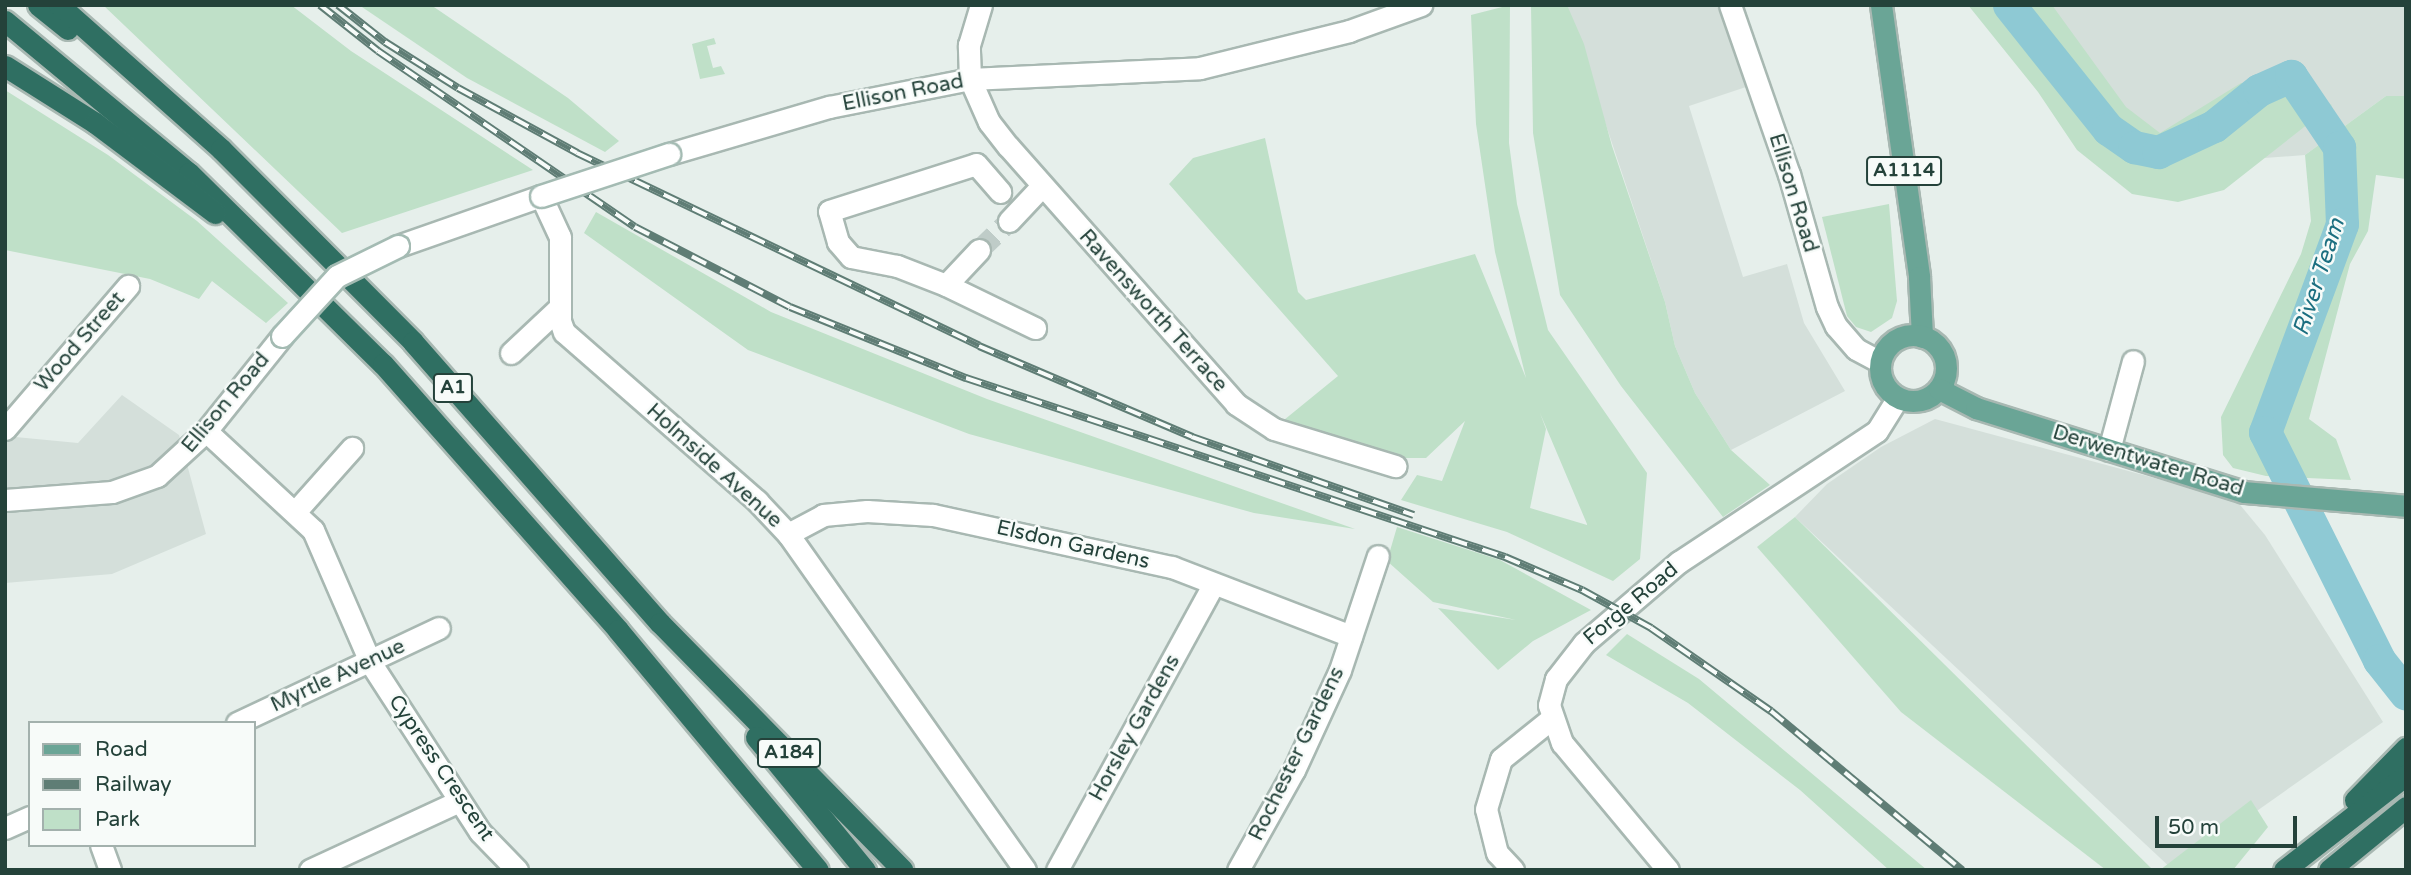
<!DOCTYPE html>
<style>
body{margin:0}
#map{position:relative;width:2411px;height:875px;overflow:hidden;background:#e6efeb;font-family:"Varela Round",sans-serif}
div>[style]{position:absolute}
.built>*{inset:0;background:#d4dfda}
.green>*{inset:0;background:#bfe0c8}
.river>*{height:33px;margin:-16.5px;padding:0 16.5px;transform-origin:16.5px;border-radius:16.5px;background:#8ec9d4}
.street-tunnel>*{height:21px;margin-top:-10.5px;transform-origin:0;background:repeating-linear-gradient(90deg,#bfccc8 0 21px,transparent 0 31px)}
.roads{filter:drop-shadow(2px 0 #a8b8b2) drop-shadow(-2px 0 #a8b8b2) drop-shadow(0 2px #a8b8b2) drop-shadow(0 -2px #a8b8b2)}
.street>*{height:21px;margin:-10.5px;padding:0 10.5px;transform-origin:10.5px;border-radius:10.5px;background:#fff}
.secondary>*{height:21px;margin:-10.5px;padding:0 10.5px;transform-origin:10.5px;border-radius:10.5px;background:#fff}
.primary>*{height:21px;margin:-10.5px;padding:0 10.5px;transform-origin:10.5px;border-radius:10.5px;background:#6aa596}
.primary>.ring{margin:-10.5px;padding:0;box-sizing:content-box;background:none;border:21px solid #6aa596;border-radius:50%}
.highway>*{height:21px;margin:-10.5px;padding:0 10.5px;transform-origin:10.5px;border-radius:10.5px;background:#2f6f62}
.rail>*{height:8px;margin-top:-4px;transform-origin:0;background:repeating-linear-gradient(90deg,#f7fbf9 0 16px,#5f7d75 0 32px);box-sizing:border-box;border-block:2px solid #5f7d75}
.bridges{filter:drop-shadow(2px 0 #a4bbb3) drop-shadow(-2px 0 #a4bbb3) drop-shadow(0 2px #a4bbb3) drop-shadow(0 -2px #a4bbb3)}
.secondary-bridge>*{height:21px;margin:-10.5px;padding:0 10.5px;transform-origin:10.5px;border-radius:10.5px;background:#fff}
span{translate:-50% -50%;white-space:nowrap;text-align:center;line-height:1.15;-webkit-text-stroke:5px #f7fbf9;paint-order:stroke}
.shield-label span{padding:2px 5px;background:#f7fbf9;border:2px solid;border-radius:5px;-webkit-text-stroke-width:0}
.shield-label{font-size:19px;color:#24423a;font-weight:700}
.street-label{font-size:21px;color:#24423a}
.water-label{font-size:23px;color:#1c6f80;font-style:italic}
.frame{position:absolute;inset:0;border:7px solid #24423a;pointer-events:none}
.legend{position:absolute;left:28px;top:721px;width:228px;height:126px;box-sizing:border-box;background:#f7fbf9;border:2px solid #a3b1ad;margin:0;padding:9px 12px;list-style:none;font-size:21px;color:#24423a}
.legend li{display:flex;align-items:center;gap:14px;height:35px}
.legend b{width:35px;border:2px solid #a3b1ad}
.scale{position:absolute;left:2155px;top:816px;width:142px;height:32px;box-sizing:border-box;border:4px solid #24423a;border-top:0;padding-left:9px;font-size:21px;line-height:24px;white-space:nowrap;color:#24423a;-webkit-text-stroke:5px #f7fbf9;paint-order:stroke}
</style>
<div id="map">
<div class="built">
<i style="clip-path:polygon(1566px 5px,1717px 5px,1746px 87px,1689px 106px,1743px 277px,1787px 264px,1804px 323px,1845px 391px,1731px 450px,1695px 393px,1675px 346px,1665px 302px)"></i>
<i style="clip-path:polygon(1990px 5px,2406px 5px,2406px 96px,2386px 96px,2305px 155px,2224px 161px,2141px 159px)"></i>
<i style="clip-path:polygon(122px 395px,179px 435px,206px 534px,112px 574px,5px 583px,5px 436px,78px 443px)"></i>
<i style="clip-path:polygon(1935px 419px,2236px 500px,2265px 535px,2383px 722px,2173px 870px,1795px 517px,1827px 484px,1881px 447px)"></i>
</div>
<div class="green">
<i style="clip-path:polygon(103px 5px,291px 5px,351px 51px,533px 170px,342px 233px)"></i>
<i style="clip-path:polygon(359px 5px,431px 5px,568px 98px,619px 141px,605px 152px,467px 78px)"></i>
<i style="clip-path:polygon(evenodd,1510px 5px,1509px 143px,1517px 204px,1548px 330px,1647px 473px,1640px 559px,1613px 581px,1507px 532px,1401px 500px,1417px 475px,1442px 481px,1465px 421px,1426px 458px,1396px 458px,1284px 420px,1338px 376px,1169px 184px,1193px 158px,1265px 138px,1298px 292px,1306px 300px,1475px 254px,1526px 378px,1495px 252px,1476px 124px,1471px 15px,1510px 5px,1540px 413px,1587px 524px,1587px 525px,1530px 508px,1546px 429px,1540px 413px)"></i>
<i style="clip-path:polygon(1531px 5px,1567px 5px,1584px 44px,1612px 146px,1665px 302px,1675px 346px,1695px 393px,1731px 450px,1770px 485px,1723px 517px,1621px 386px,1560px 295px,1533px 133px)"></i>
<i style="clip-path:polygon(1968px 5px,2052px 5px,2126px 107px,2160px 133px,2241px 83px,2290px 87px,2332px 105px,2224px 190px,2178px 202px,2132px 194px,2077px 150px,2038px 92px)"></i>
<i style="clip-path:polygon(714px 38px,716px 44px,707px 46px,713px 68px,721px 66px,725px 74px,700px 79px,692px 44px)"></i>
<i style="clip-path:polygon(5px 90px,108px 155px,197px 221px,288px 303px,266px 323px,212px 281px,199px 299px,150px 279px,5px 250px)"></i>
<i style="clip-path:polygon(2386px 96px,2406px 96px,2406px 179px,2376px 175px,2368px 231px,2350px 264px,2309px 419px,2336px 439px,2351px 480px,2266px 476px,2233px 468px,2223px 455px,2221px 417px,2301px 254px,2311px 221px,2305px 155px)"></i>
<i style="clip-path:polygon(1889px 204px,1897px 301px,1892px 318px,1871px 332px,1856px 327px,1847px 316px,1822px 217px)"></i>
<i style="clip-path:polygon(596px 212px,771px 312px,987px 399px,1355px 529px,1254px 513px,969px 434px,748px 350px,584px 233px)"></i>
<i style="clip-path:polygon(1795px 517px,2153px 870px,2106px 870px,1901px 712px,1757px 547px)"></i>
<i style="clip-path:polygon(1397px 527px,1500px 560px,1591px 610px,1533px 641px,1498px 670px,1438px 608px,1516px 620px,1433px 602px,1387px 561px)"></i>
<i style="clip-path:polygon(1627px 634px,1699px 679px,1927px 870px,1889px 870px,1800px 790px,1688px 703px,1606px 655px)"></i>
<i style="clip-path:polygon(2251px 800px,2268px 827px,2233px 870px,2160px 870px)"></i>
</div>
<div class="river">
<i style="left:2009px;top:5px;width:159px;rotate:51.4deg"></i>
<i style="left:2108px;top:129px;width:32px;rotate:35deg"></i>
<i style="left:2134px;top:147px;width:25px;rotate:12deg"></i>
<i style="left:2158px;top:152px;width:62px;rotate:-24.9deg"></i>
<i style="left:2214px;top:126px;width:58px;rotate:-38.7deg"></i>
<i style="left:2259px;top:90px;width:35px;rotate:-24deg"></i>
<i style="left:2291px;top:76px;width:86px;rotate:55.9deg"></i>
<i style="left:2339px;top:147px;width:77px;rotate:87.8deg"></i>
<i style="left:2342px;top:224px;width:222px;rotate:110.3deg"></i>
<i style="left:2265px;top:432px;width:255px;rotate:63.4deg"></i>
<i style="left:2379px;top:660px;width:43px;rotate:51.5deg"></i>
</div>
<div class="street-tunnel">
<i style="left:979px;top:250px;width:42px;rotate:-44deg"></i>
</div>
<div class="roads">
<div class="street">
<i style="left:970px;top:79px;width:47px;rotate:66.2deg"></i>
<i style="left:989px;top:122px;width:31px;rotate:52deg"></i>
<i style="left:1008px;top:146px;width:344px;rotate:48.5deg"></i>
<i style="left:1236px;top:404px;width:45px;rotate:33.3deg"></i>
<i style="left:1274px;top:429px;width:127px;rotate:17deg"></i>
<i style="left:541px;top:196px;width:45px;rotate:65.1deg"></i>
<i style="left:560px;top:237px;width:84px;rotate:90deg"></i>
<i style="left:560px;top:321px;width:12px;rotate:70deg"></i>
<i style="left:564px;top:332px;width:257px;rotate:41.2deg"></i>
<i style="left:757px;top:501px;width:45px;rotate:46.8deg"></i>
<i style="left:788px;top:534px;width:411px;rotate:54.8deg"></i>
<i style="left:1009px;top:221px;width:48px;rotate:-46.7deg"></i>
<i style="left:979px;top:250px;width:48px;rotate:133.3deg"></i>
<i style="left:946px;top:285px;width:53px;rotate:-158.8deg"></i>
<i style="left:897px;top:266px;width:47px;rotate:-168.9deg"></i>
<i style="left:851px;top:257px;width:20px;rotate:-131deg"></i>
<i style="left:838px;top:242px;width:32px;rotate:-106deg"></i>
<i style="left:829px;top:211px;width:154px;rotate:-17.7deg"></i>
<i style="left:976px;top:164px;width:37px;rotate:49deg"></i>
<i style="left:946px;top:285px;width:99px;rotate:25.8deg"></i>
<i style="left:511px;top:353px;width:66px;rotate:-43.2deg"></i>
<i style="left:5px;top:429px;width:189px;rotate:-49.3deg"></i>
<i style="left:206px;top:431px;width:146px;rotate:42.8deg"></i>
<i style="left:313px;top:530px;width:144px;rotate:66.6deg"></i>
<i style="left:370px;top:662px;width:202px;rotate:57.1deg"></i>
<i style="left:480px;top:832px;width:53px;rotate:45.8deg"></i>
<i style="left:2109px;top:450px;width:92px;rotate:-74.9deg"></i>
<i style="left:295px;top:512px;width:86px;rotate:-48.3deg"></i>
<i style="left:788px;top:534px;width:40px;rotate:-28deg"></i>
<i style="left:823px;top:515px;width:44px;rotate:-5.2deg"></i>
<i style="left:867px;top:511px;width:66px;rotate:3.5deg"></i>
<i style="left:933px;top:515px;width:245px;rotate:12.3deg"></i>
<i style="left:1172px;top:567px;width:192px;rotate:21.1deg"></i>
<i style="left:237px;top:723px;width:223px;rotate:-25.2deg"></i>
<i style="left:5px;top:828px;width:27px;rotate:-24deg"></i>
<i style="left:101px;top:845px;width:27px;rotate:70deg"></i>
<i style="left:310px;top:870px;width:164px;rotate:-24.8deg"></i>
<i style="left:1057px;top:870px;width:325px;rotate:-61.3deg"></i>
<i style="left:1238px;top:870px;width:115px;rotate:-60.8deg"></i>
<i style="left:1294px;top:770px;width:110px;rotate:-65.3deg"></i>
<i style="left:1340px;top:670px;width:120px;rotate:-71.6deg"></i>
<i style="left:1513px;top:870px;width:23px;rotate:-133deg"></i>
<i style="left:1497px;top:853px;width:45px;rotate:-104deg"></i>
<i style="left:1486px;top:809px;width:52px;rotate:-73.3deg"></i>
<i style="left:1501px;top:759px;width:64px;rotate:-38.7deg"></i>
<i style="left:1668px;top:870px;width:165px;rotate:-129.8deg"></i>
<i style="left:1562px;top:743px;width:40px;rotate:-108.9deg"></i>
<i style="left:1549px;top:705px;width:27px;rotate:-75deg"></i>
<i style="left:1556px;top:679px;width:46px;rotate:-52.1deg"></i>
<i style="left:1584px;top:643px;width:125px;rotate:-40.5deg"></i>
<i style="left:1679px;top:562px;width:237px;rotate:-33.5deg"></i>
<i style="left:1877px;top:431px;width:39px;rotate:-58deg"></i>
</div>
<div class="secondary">
<i style="left:1730px;top:5px;width:179px;rotate:70.8deg"></i>
<i style="left:1789px;top:174px;width:138px;rotate:74.1deg"></i>
<i style="left:1827px;top:307px;width:21px;rotate:65deg"></i>
<i style="left:1836px;top:326px;width:30px;rotate:49deg"></i>
<i style="left:1856px;top:349px;width:27px;rotate:28deg"></i>
<i style="left:970px;top:79px;width:34px;rotate:-92deg"></i>
<i style="left:969px;top:45px;width:42px;rotate:-73.3deg"></i>
<i style="left:669px;top:154px;width:167px;rotate:-16.4deg"></i>
<i style="left:829px;top:107px;width:144px;rotate:-11.2deg"></i>
<i style="left:970px;top:79px;width:230px;rotate:-2.7deg"></i>
<i style="left:1200px;top:68px;width:154px;rotate:-13.9deg"></i>
<i style="left:1349px;top:31px;width:77px;rotate:-19.9deg"></i>
<i style="left:398px;top:246px;width:151px;rotate:-19.3deg"></i>
<i style="left:5px;top:500px;width:107px;rotate:-4.3deg"></i>
<i style="left:112px;top:492px;width:48px;rotate:-19.6deg"></i>
<i style="left:157px;top:476px;width:67px;rotate:-42.6deg"></i>
<i style="left:206px;top:431px;width:122px;rotate:-51.3deg"></i>
</div>
<div class="primary">
<i style="left:1881px;top:5px;width:275px;rotate:82deg"></i>
<i style="left:1919px;top:277px;width:60px;rotate:87.1deg"></i>
<i class="ring" style="left:1880px;top:335px;width:45px;height:45px"></i>
<i style="left:1939px;top:389px;width:42px;rotate:27.2deg"></i>
<i style="left:1976px;top:408px;width:281px;rotate:17.4deg"></i>
<i style="left:2244px;top:492px;width:163px;rotate:4.9deg"></i>
</div>
<div class="highway">
<i style="left:38px;top:5px;width:38px;rotate:39deg"></i>
<i style="left:59px;top:5px;width:217px;rotate:41.6deg"></i>
<i style="left:221px;top:149px;width:272px;rotate:45.1deg"></i>
<i style="left:413px;top:342px;width:374px;rotate:48.7deg"></i>
<i style="left:660px;top:623px;width:346px;rotate:45.5deg"></i>
<i style="left:5px;top:21px;width:239px;rotate:39.6deg"></i>
<i style="left:189px;top:173px;width:272px;rotate:44.6deg"></i>
<i style="left:383px;top:364px;width:355px;rotate:48.5deg"></i>
<i style="left:618px;top:630px;width:312px;rotate:50.2deg"></i>
<i style="left:5px;top:66px;width:107px;rotate:32.3deg"></i>
<i style="left:95px;top:123px;width:150px;rotate:36.9deg"></i>
<i style="left:756px;top:737px;width:172px;rotate:50.7deg"></i>
<i style="left:2355px;top:800px;width:73px;rotate:-45.6deg"></i>
<i style="left:2284px;top:870px;width:155px;rotate:-37.9deg"></i>
<i style="left:2329px;top:870px;width:99px;rotate:-39.3deg"></i>
</div>
</div>
<div class="rail">
<i style="left:320px;top:5px;width:74px;rotate:38.4deg"></i>
<i style="left:378px;top:51px;width:311px;rotate:34.4deg"></i>
<i style="left:635px;top:227px;width:174px;rotate:27.3deg"></i>
<i style="left:790px;top:307px;width:190px;rotate:22deg"></i>
<i style="left:966px;top:378px;width:568px;rotate:18.37deg"></i>
<i style="left:1505px;top:557px;width:84px;rotate:23.2deg"></i>
<i style="left:1582px;top:590px;width:79px;rotate:28.8deg"></i>
<i style="left:1651px;top:628px;width:146px;rotate:34.7deg"></i>
<i style="left:1771px;top:711px;width:249px;rotate:39.8deg"></i>
<i style="left:338px;top:5px;width:60px;rotate:38.2deg"></i>
<i style="left:385px;top:42px;width:86px;rotate:32.2deg"></i>
<i style="left:458px;top:88px;width:136px;rotate:28.6deg"></i>
<i style="left:577px;top:153px;width:446px;rotate:25.6deg"></i>
<i style="left:979px;top:346px;width:232px;rotate:23.1deg"></i>
<i style="left:1192px;top:437px;width:235px;rotate:19.4deg"></i>
</div>
<div class="bridges">
<div class="secondary-bridge">
<i style="left:541px;top:196px;width:135px;rotate:-18.2deg"></i>
<i style="left:282px;top:336px;width:81px;rotate:-47.5deg"></i>
<i style="left:337px;top:276px;width:68px;rotate:-26.2deg"></i>
</div>
</div>
<div class="shield-label">
<span style="left:1904px;top:171px">A1114</span>
<span style="left:453px;top:388px">A1</span>
<span style="left:789px;top:753px">A184</span>
</div>
<div class="street-label">
<span style="left:903px;top:93px;rotate:-11deg">Ellison Road</span>
<span style="left:1793px;top:193px;rotate:73deg">Ellison Road</span>
<span style="left:1153px;top:311px;rotate:48deg">Ravensworth Terrace</span>
<span style="left:80px;top:342px;rotate:-49deg">Wood Street</span>
<span style="left:226px;top:403px;rotate:-50deg">Ellison Road</span>
<span style="left:2148px;top:461px;rotate:17deg">Derwentwater Road</span>
<span style="left:714px;top:466px;rotate:42deg">Holmside Avenue</span>
<span style="left:1073px;top:545px;rotate:13deg">Elsdon Gardens</span>
<span style="left:1631px;top:604px;rotate:-40deg">Forge Road</span>
<span style="left:338px;top:676px;rotate:-25deg">Myrtle Avenue</span>
<span style="left:1135px;top:728px;rotate:-61deg">Horsley Gardens</span>
<span style="left:1297px;top:754px;rotate:-64deg">Rochester Gardens</span>
<span style="left:441px;top:768px;rotate:56deg">Cypress Crescent</span>
</div>
<div class="water-label">
<span style="left:2319px;top:277px;rotate:-72deg">River Team</span>
</div>
<div class="frame"></div>
<ul class="legend">
<li><b style="height:9px;background:#6aa596"></b>Road</li>
<li><b style="height:9px;background:#5f7d75"></b>Railway</li>
<li><b style="height:19px;background:#bfe0c8"></b>Park</li>
</ul>
<div class="scale">50 m</div>
</div>
